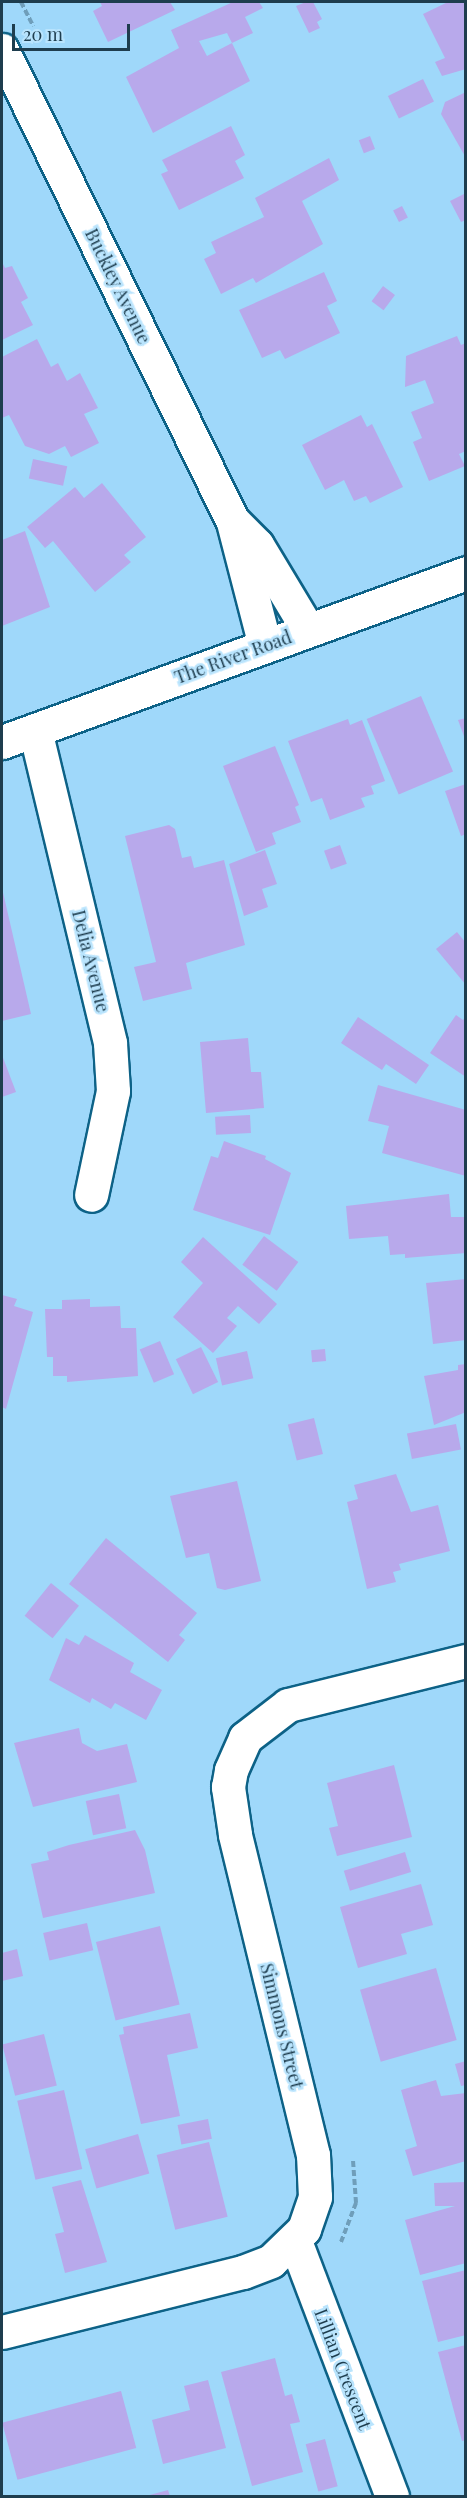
<!DOCTYPE html>
<style>
body{margin:0}
#map{position:relative;width:467px;height:2498px;overflow:hidden;background:#9fd8fa;font-family:"Playfair Display",serif}
div>[style]{position:absolute}
.building>*{inset:0;background:#b8a9eb;transform-origin:0 0}
.path>*{height:4px;margin-top:-2px;transform-origin:0;background:repeating-linear-gradient(90deg,#6f9eba 0 6px,transparent 0 9px)}
.roads{filter:drop-shadow(2px 0 #0d6287) drop-shadow(-2px 0 #0d6287) drop-shadow(0 2px #0d6287) drop-shadow(0 -2px #0d6287)}
.minor>*{height:33px;margin:-16.5px;padding:0 16.5px;transform-origin:16.5px;border-radius:16.5px;background:#fff}
.major>*{height:33px;margin:-16.5px;padding:0 16.5px;transform-origin:16.5px;border-radius:16.5px;background:#fff}
span{translate:-50% -50%;white-space:nowrap;text-align:center;line-height:1.15;-webkit-text-stroke:5px #b9e4fd;paint-order:stroke}
.street-label{font-size:18px;color:#1e3d4e}
.frame{position:absolute;inset:0;border:3px solid #1e3d4e;pointer-events:none}
.scale{position:absolute;left:12px;top:24px;width:118px;height:27px;box-sizing:border-box;border:3px solid #1e3d4e;border-top:0;padding-left:8px;font-size:18px;line-height:21px;white-space:nowrap;color:#1e3d4e;-webkit-text-stroke:4px #b9e4fd;paint-order:stroke}
</style>
<div id="map">
<div class="building">
<i style="clip-path:polygon(100px 2px,170px 2px,175px 10px,108px 42px,93px 11px,102px 6px)"></i>
<i style="clip-path:polygon(233px 2px,259px 2px,263px 8px,245px 17px,253px 33px,232px 43px,227px 33px,199px 41px,207px 56px,232px 43px,250px 81px,153px 133px,126px 77px,179px 48px,171px 30px)"></i>
<i style="clip-path:polygon(306px 2px,313px 2px,322px 19px,317px 22px,320px 28px,309px 33px,296px 6px)"></i>
<i style="clip-path:polygon(448px 2px,466px 2px,466px 69px,442px 76px,435px 62px,445px 58px,423px 14px)"></i>
<i style="left:423px;top:79px;width:25px;height:39px;rotate:64deg"></i>
<i style="clip-path:polygon(466px 92px,466px 158px,441px 114px,445px 102px)"></i>
<i style="clip-path:polygon(231px 126px,245px 155px,235px 161px,244px 178px,179px 210px,161px 174px,168px 171px,162px 160px)"></i>
<i style="left:370px;top:136px;width:14px;height:12px;rotate:69deg"></i>
<i style="clip-path:polygon(329px 158px,339px 180px,302px 201px,323px 244px,256px 283px,253px 278px,221px 294px,204px 259px,216px 253px,211px 242px,264px 217px,255px 198px)"></i>
<i style="clip-path:polygon(466px 193px,466px 220px,461px 222px,450px 201px)"></i>
<i style="left:402px;top:206px;width:13px;height:10px;rotate:63deg"></i>
<i style="clip-path:polygon(2px 262px,5px 268px,12px 266px,28px 298px,21px 302px,33px 325px,2px 340px)"></i>
<i style="clip-path:polygon(324px 272px,337px 301px,327px 306px,340px 333px,285px 359px,280px 350px,262px 358px,239px 310px)"></i>
<i style="left:383px;top:286px;width:15px;height:19px;rotate:37deg"></i>
<i style="clip-path:polygon(457px 336px,461px 345px,466px 343px,466px 451px,459px 454px,465px 466px,429px 481px,413px 442px,422px 438px,411px 412px,434px 403px,425px 380px,405px 387px,406px 356px)"></i>
<i style="clip-path:polygon(37px 339px,51px 367px,58px 363px,67px 381px,80px 373px,98px 408px,84px 414px,99px 443px,71px 457px,65px 446px,49px 454px,25px 446px,9px 415px,2px 418px,2px 357px)"></i>
<i style="clip-path:polygon(361px 415px,367px 427px,372px 424px,403px 487px,370px 503px,366px 496px,354px 501px,344px 480px,325px 490px,302px 445px)"></i>
<i style="left:33px;top:459px;width:35px;height:20px;rotate:12deg"></i>
<i style="clip-path:polygon(102px 483px,146px 537px,124px 555px,131px 562px,95px 592px,53px 541px,45px 548px,27px 527px,75px 487px,84px 498px)"></i>
<i style="clip-path:polygon(25px 531px,50px 607px,2px 626px,2px 540px)"></i>
<i style="left:421px;top:696px;width:82px;height:59px;rotate:67deg"></i>
<i style="clip-path:polygon(466px 718px,466px 739px,465px 739px,458px 720px)"></i>
<i style="clip-path:polygon(348px 719px,350px 725px,362px 720px,385px 781px,371px 786px,374px 794px,361px 798px,365px 807px,330px 820px,322px 798px,311px 802px,288px 741px)"></i>
<i style="clip-path:polygon(275px 746px,299px 805px,295px 807px,301px 822px,272px 833px,276px 844px,256px 852px,223px 766px)"></i>
<i style="clip-path:polygon(466px 784px,466px 834px,461px 836px,445px 791px)"></i>
<i style="clip-path:polygon(169px 825px,175px 829px,182px 858px,191px 856px,194px 868px,224px 860px,245px 945px,186px 963px,192px 989px,143px 1001px,134px 967px,156px 962px,125px 836px)"></i>
<i style="left:340px;top:845px;width:20px;height:17px;rotate:70deg"></i>
<i style="clip-path:polygon(265px 850px,277px 884px,262px 889px,268px 907px,244px 916px,229px 864px)"></i>
<i style="clip-path:polygon(2px 888px,31px 1014px,2px 1021px)"></i>
<i style="clip-path:polygon(457px 932px,466px 943px,466px 985px,436px 949px)"></i>
<i style="clip-path:polygon(456px 1015px,463px 1020px,466px 1016px,466px 1077px,430px 1053px)"></i>
<i style="clip-path:polygon(358px 1017px,429px 1065px,416px 1084px,386px 1064px,382px 1070px,341px 1043px)"></i>
<i style="clip-path:polygon(248px 1038px,251px 1072px,261px 1072px,264px 1108px,206px 1113px,200px 1042px)"></i>
<i style="clip-path:polygon(2px 1055px,16px 1092px,2px 1097px)"></i>
<i style="clip-path:polygon(378px 1085px,466px 1110px,466px 1176px,382px 1153px,389px 1126px,368px 1121px)"></i>
<i style="left:250px;top:1115px;width:18px;height:35px;rotate:87deg"></i>
<i style="clip-path:polygon(224px 1141px,266px 1156px,265px 1159px,291px 1173px,270px 1235px,193px 1210px,211px 1156px,218px 1158px)"></i>
<i style="clip-path:polygon(449px 1194px,451px 1217px,466px 1217px,466px 1253px,405px 1258px,405px 1254px,390px 1255px,388px 1236px,349px 1239px,346px 1206px)"></i>
<i style="left:264px;top:1236px;width:43px;height:36px;rotate:37deg"></i>
<i style="clip-path:polygon(203px 1237px,277px 1304px,259px 1324px,238px 1306px,227px 1318px,237px 1326px,213px 1353px,173px 1317px,203px 1283px,181px 1262px)"></i>
<i style="clip-path:polygon(466px 1279px,466px 1340px,433px 1344px,426px 1283px)"></i>
<i style="clip-path:polygon(2px 1295px,17px 1299px,14px 1306px,33px 1312px,6px 1409px,2px 1407px)"></i>
<i style="clip-path:polygon(90px 1299px,90px 1307px,120px 1306px,121px 1328px,136px 1328px,138px 1376px,67px 1382px,67px 1376px,53px 1376px,53px 1357px,47px 1357px,45px 1309px,62px 1309px,62px 1300px)"></i>
<i style="left:160px;top:1341px;width:36px;height:22px;rotate:67deg"></i>
<i style="left:201px;top:1347px;width:39px;height:28px;rotate:64deg"></i>
<i style="left:325px;top:1349px;width:12px;height:14px;rotate:85deg"></i>
<i style="left:247px;top:1351px;width:28px;height:32px;rotate:77deg"></i>
<i style="clip-path:polygon(466px 1364px,466px 1412px,434px 1425px,424px 1376px,458px 1370px,458px 1365px)"></i>
<i style="left:314px;top:1418px;width:37px;height:27px;rotate:76deg"></i>
<i style="left:456px;top:1424px;width:26px;height:50px;rotate:79deg"></i>
<i style="clip-path:polygon(396px 1474px,411px 1512px,438px 1505px,450px 1551px,399px 1564px,401px 1570px,393px 1572px,396px 1582px,367px 1589px,347px 1502px,358px 1499px,354px 1485px)"></i>
<i style="clip-path:polygon(237px 1481px,261px 1581px,225px 1590px,217px 1588px,209px 1553px,186px 1558px,170px 1496px)"></i>
<i style="clip-path:polygon(106px 1538px,197px 1613px,179px 1635px,185px 1640px,168px 1662px,69px 1584px)"></i>
<i style="left:51px;top:1583px;width:36px;height:42px;rotate:39deg"></i>
<i style="clip-path:polygon(85px 1635px,134px 1663px,130px 1672px,162px 1690px,146px 1720px,115px 1703px,111px 1709px,92px 1698px,90px 1703px,49px 1680px,66px 1638px,79px 1645px)"></i>
<i style="clip-path:polygon(79px 1728px,82px 1743px,97px 1751px,127px 1744px,137px 1782px,33px 1807px,14px 1743px)"></i>
<i style="clip-path:polygon(394px 1765px,412px 1837px,337px 1856px,329px 1828px,338px 1826px,327px 1783px)"></i>
<i style="left:119px;top:1794px;width:35px;height:34px;rotate:78deg"></i>
<i style="clip-path:polygon(135px 1830px,145px 1850px,155px 1893px,43px 1918px,31px 1864px,49px 1860px,47px 1852px,69px 1845px)"></i>
<i style="left:405px;top:1852px;width:21px;height:64px;rotate:73deg"></i>
<i style="clip-path:polygon(421px 1884px,433px 1925px,401px 1934px,407px 1954px,358px 1968px,340px 1907px)"></i>
<i style="left:87px;top:1923px;width:28px;height:45px;rotate:77deg"></i>
<i style="left:160px;top:1926px;width:81px;height:66px;rotate:76deg"></i>
<i style="clip-path:polygon(17px 1949px,23px 1976px,2px 1981px,2px 1953px)"></i>
<i style="left:436px;top:1968px;width:75px;height:79px;rotate:74deg"></i>
<i style="clip-path:polygon(190px 2013px,198px 2048px,167px 2055px,180px 2116px,141px 2124px,119px 2035px,124px 2034px,123px 2027px)"></i>
<i style="left:44px;top:2034px;width:53px;height:43px;rotate:76deg"></i>
<i style="clip-path:polygon(466px 2061px,466px 2085px,461px 2086px,455px 2064px)"></i>
<i style="clip-path:polygon(436px 2080px,441px 2096px,466px 2093px,466px 2161px,413px 2176px,405px 2150px,417px 2146px,401px 2090px)"></i>
<i style="left:64px;top:2090px;width:81px;height:48px;rotate:77deg"></i>
<i style="left:208px;top:2119px;width:20px;height:31px;rotate:79deg"></i>
<i style="left:138px;top:2134px;width:41px;height:55px;rotate:74deg"></i>
<i style="left:209px;top:2142px;width:77px;height:54px;rotate:76deg"></i>
<i style="clip-path:polygon(81px 2180px,107px 2262px,65px 2273px,55px 2234px,64px 2232px,52px 2187px)"></i>
<i style="clip-path:polygon(466px 2182px,466px 2263px,420px 2275px,405px 2220px,455px 2206px,435px 2206px,434px 2183px)"></i>
<i style="clip-path:polygon(466px 2270px,466px 2335px,438px 2342px,422px 2281px)"></i>
<i style="clip-path:polygon(466px 2345px,466px 2440px,462px 2441px,438px 2352px)"></i>
<i style="clip-path:polygon(275px 2358px,285px 2396px,292px 2394px,300px 2422px,290px 2424px,303px 2472px,252px 2486px,221px 2372px)"></i>
<i style="clip-path:polygon(208px 2380px,226px 2448px,163px 2464px,152px 2420px,190px 2410px,184px 2386px)"></i>
<i style="left:121px;top:2391px;width:59px;height:123px;rotate:75deg"></i>
<i style="left:325px;top:2439px;width:49px;height:20px;rotate:75deg"></i>
<i style="clip-path:polygon(168px 2490px,170px 2496px,146px 2496px)"></i>
</div>
<div class="path">
<i style="left:21px;top:2px;width:27px;rotate:63deg"></i>
<i style="left:341px;top:2242px;width:42px;rotate:-69deg"></i>
<i style="left:356px;top:2203px;width:43px;rotate:-94deg"></i>
</div>
<div class="roads">
<div class="minor">
<i style="left:2px;top:50px;width:525px;rotate:63.92deg"></i>
<i style="left:233px;top:522px;width:128px;rotate:75.5deg"></i>
<i style="left:235px;top:523px;width:31px;rotate:45deg"></i>
<i style="left:257px;top:545px;width:99px;rotate:59deg"></i>
<i style="left:35px;top:730px;width:322px;rotate:76.5deg"></i>
<i style="left:110px;top:1043px;width:48px;rotate:86.4deg"></i>
<i style="left:113px;top:1091px;width:106px;rotate:101.9deg"></i>
<i style="left:295px;top:2241px;width:273px;rotate:69.2deg"></i>
<i style="left:2px;top:2332px;width:248px;rotate:-14deg"></i>
<i style="left:243px;top:2272px;width:30px;rotate:-21deg"></i>
<i style="left:271px;top:2261px;width:46px;rotate:-44.1deg"></i>
<i style="left:304px;top:2229px;width:34px;rotate:-71deg"></i>
<i style="left:315px;top:2197px;width:42px;rotate:-92.7deg"></i>
<i style="left:313px;top:2155px;width:330px;rotate:-103.7deg"></i>
<i style="left:235px;top:1834px;width:48px;rotate:-98.5deg"></i>
<i style="left:228px;top:1787px;width:17px;rotate:-80deg"></i>
<i style="left:231px;top:1770px;width:35px;rotate:-66deg"></i>
<i style="left:245px;top:1738px;width:54px;rotate:-37.5deg"></i>
<i style="left:288px;top:1705px;width:183px;rotate:-13.9deg"></i>
</div>
<div class="major">
<i style="left:2px;top:742px;width:494px;rotate:-20deg"></i>
</div>
</div>
<div class="street-label">
<span style="left:118px;top:286px;rotate:64deg">Buckley Avenue</span>
<span style="left:233px;top:657px;rotate:-20deg">The River Road</span>
<span style="left:91px;top:961px;rotate:76deg">Delia Avenue</span>
<span style="left:282px;top:2026px;rotate:76deg">Simmons Street</span>
<span style="left:343px;top:2369px;rotate:69deg">Lillian Crescent</span>
</div>
<div class="frame"></div>
<div class="scale">20 m</div>
</div>
